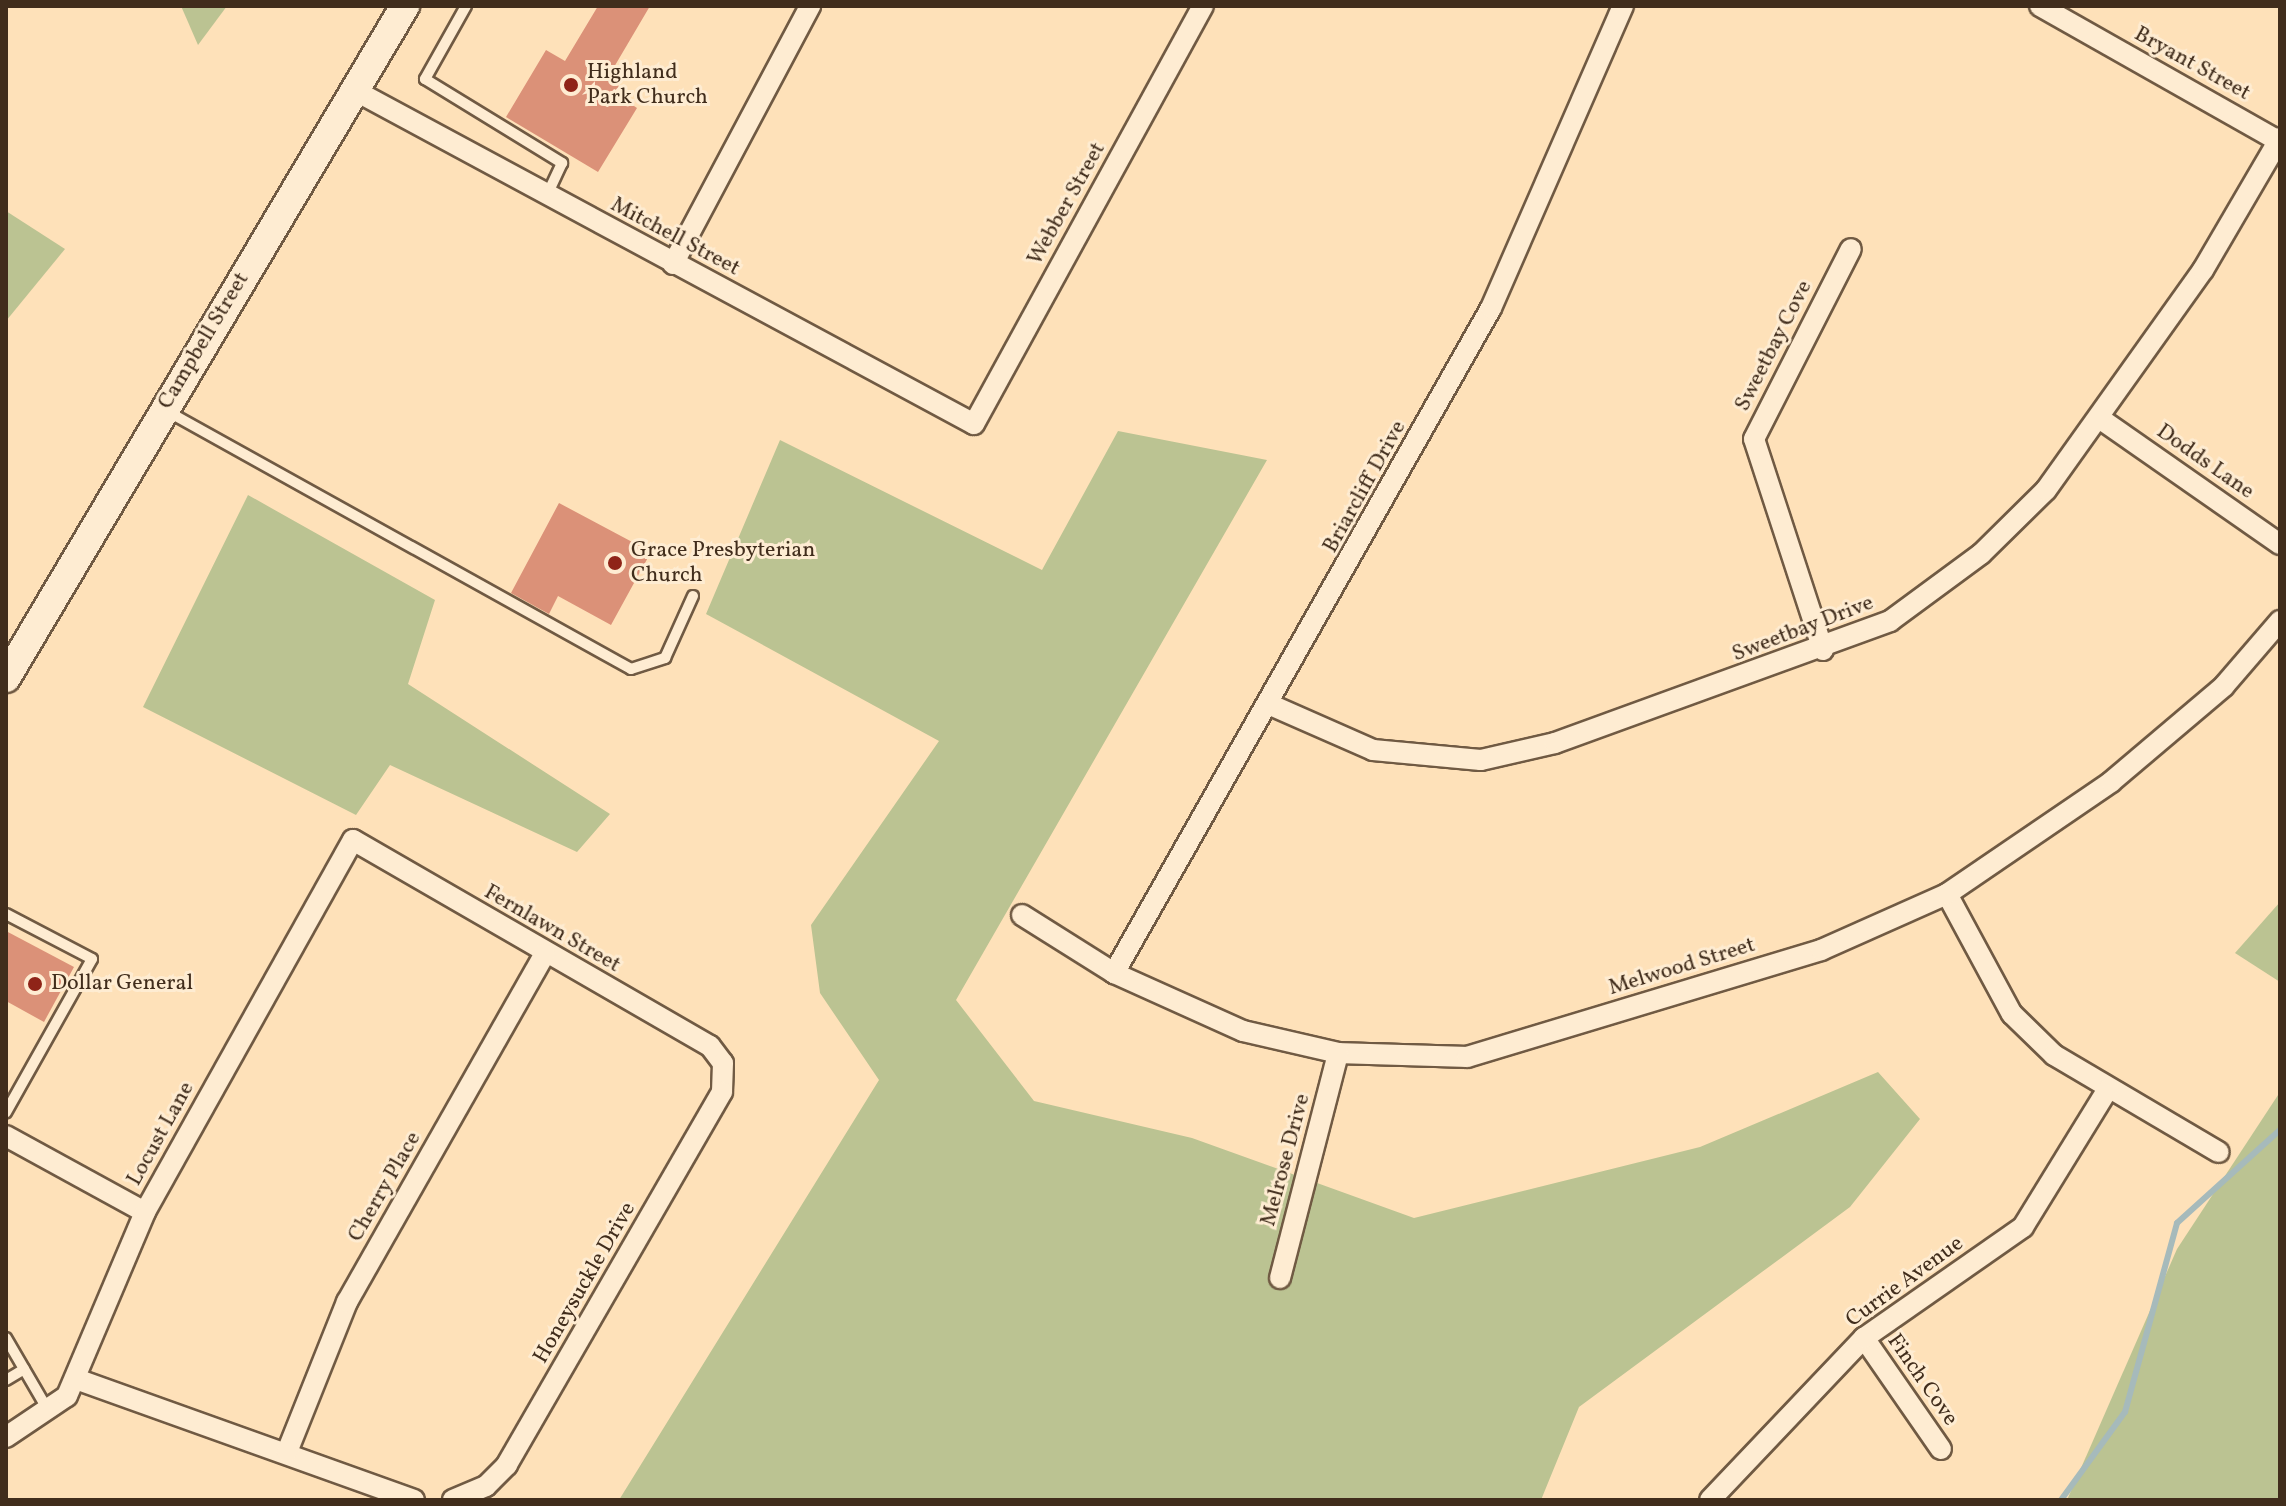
<!DOCTYPE html>
<style>
body{margin:0}
#map{position:relative;width:2286px;height:1506px;overflow:hidden;background:#fee1b9;font-family:Vollkorn,serif}
div>[style]{position:absolute}
.green>*{inset:0;background:#bbc392}
.stream>*{height:6px;margin:-3px;padding:0 3px;transform-origin:3px;border-radius:3px;background:#a6babb}
.building>*{inset:0;background:#db9178}
.roads{filter:drop-shadow(2px 0 #705a43) drop-shadow(-2px 0 #705a43) drop-shadow(0 2px #705a43) drop-shadow(0 -2px #705a43)}
.service>*{height:10px;margin:-5px;padding:0 5px;transform-origin:5px;border-radius:5px;background:#feecd2}
.minor>*{height:20px;margin:-10px;padding:0 10px;transform-origin:10px;border-radius:10px;background:#feecd2}
.secondary>*{height:28px;margin:-14px;padding:0 14px;transform-origin:14px;border-radius:14px;background:#feecd2}
.dots>*{width:22px;height:22px;translate:-50% -50%;box-sizing:border-box;border:4px solid #feecd2;border-radius:50%}
span{translate:-50% -50%;white-space:nowrap;text-align:center;line-height:1.15;-webkit-text-stroke:6px #feecd2;paint-order:stroke}
.street-label{font-size:22px;color:#412d1c}
.poi-label{font-size:22px;color:#412d1c}
.left{translate:0 -50%;text-align:left}
.frame{position:absolute;inset:0;border:8px solid #412d1c;pointer-events:none}
</style>
<div id="map">
<div class="green">
<i style="clip-path:polygon(181px 6px,227px 6px,198px 45px)"></i>
<i style="clip-path:polygon(6px 211px,65px 249px,6px 321px)"></i>
<i style="clip-path:polygon(1118px 431px,1267px 460px,956px 1000px,1034px 1101px,1192px 1138px,1414px 1218px,1700px 1147px,1878px 1072px,1920px 1119px,1850px 1207px,1579px 1407px,1541px 1500px,619px 1500px,879px 1080px,820px 993px,811px 925px,939px 741px,706px 614px,780px 440px,1042px 570px)"></i>
<i style="clip-path:polygon(248px 495px,435px 600px,408px 684px,610px 814px,577px 852px,390px 765px,356px 815px,143px 707px)"></i>
<i style="clip-path:polygon(2280px 902px,2280px 982px,2235px 953px)"></i>
<i style="clip-path:polygon(2280px 1092px,2280px 1500px,2067px 1500px,2177px 1249px)"></i>
</div>
<div class="stream">
<i style="left:2061px;top:1500px;width:109px;rotate:-54deg"></i>
<i style="left:2125px;top:1412px;width:196px;rotate:-74.6deg"></i>
<i style="left:2177px;top:1223px;width:139px;rotate:-42.1deg"></i>
</div>
<div class="building">
<i style="clip-path:polygon(598px 6px,650px 6px,607px 79px,630px 92px,625px 100px,637px 108px,598px 172px,506px 117px,546px 50px,565px 61px)"></i>
<i style="clip-path:polygon(559px 503px,651px 552px,611px 625px,558px 596px,549px 614px,511px 593px)"></i>
<i style="clip-path:polygon(6px 931px,74px 967px,44px 1022px,6px 1001px)"></i>
</div>
<div class="roads">
<div class="service">
<i style="left:466px;top:6px;width:84px;rotate:119.3deg"></i>
<i style="left:425px;top:79px;width:161px;rotate:31.5deg"></i>
<i style="left:562px;top:163px;width:35px;rotate:115deg"></i>
<i style="left:165px;top:410px;width:533px;rotate:29.07deg"></i>
<i style="left:631px;top:669px;width:36px;rotate:-18deg"></i>
<i style="left:665px;top:658px;width:68px;rotate:-65.7deg"></i>
<i style="left:6px;top:914px;width:97px;rotate:27.6deg"></i>
<i style="left:92px;top:959px;width:176px;rotate:119.3deg"></i>
<i style="left:6px;top:1338px;width:86px;rotate:59.8deg"></i>
<i style="left:6px;top:1380px;width:21px;rotate:-31deg"></i>
</div>
<div class="minor">
<i style="left:2040px;top:6px;width:274px;rotate:29.5deg"></i>
<i style="left:354px;top:90px;width:704px;rotate:28.31deg"></i>
<i style="left:974px;top:424px;width:477px;rotate:-61.3deg"></i>
<i style="left:673px;top:264px;width:292px;rotate:-62deg"></i>
<i style="left:2102px;top:420px;width:217px;rotate:34.9deg"></i>
<i style="left:1823px;top:650px;width:222px;rotate:-108.1deg"></i>
<i style="left:1754px;top:439px;width:213px;rotate:-63deg"></i>
<i style="left:1273px;top:706px;width:109px;rotate:23.7deg"></i>
<i style="left:1373px;top:750px;width:108px;rotate:5.3deg"></i>
<i style="left:1481px;top:760px;width:76px;rotate:-12.9deg"></i>
<i style="left:1555px;top:743px;width:357px;rotate:-20deg"></i>
<i style="left:1890px;top:621px;width:113px;rotate:-36.4deg"></i>
<i style="left:1981px;top:554px;width:91px;rotate:-44.6deg"></i>
<i style="left:2046px;top:490px;width:270px;rotate:-54.5deg"></i>
<i style="left:2203px;top:270px;width:153px;rotate:-59.7deg"></i>
<i style="left:1947px;top:894px;width:136px;rotate:61.6deg"></i>
<i style="left:2012px;top:1014px;width:59px;rotate:44.3deg"></i>
<i style="left:2054px;top:1055px;width:191px;rotate:30.5deg"></i>
<i style="left:1022px;top:915px;width:109px;rotate:32.2deg"></i>
<i style="left:1114px;top:973px;width:141px;rotate:24.2deg"></i>
<i style="left:1243px;top:1031px;width:98px;rotate:13deg"></i>
<i style="left:1338px;top:1053px;width:129px;rotate:1.8deg"></i>
<i style="left:1467px;top:1057px;width:370px;rotate:-16.8deg"></i>
<i style="left:1821px;top:950px;width:138px;rotate:-24deg"></i>
<i style="left:1947px;top:894px;width:199px;rotate:-34.3deg"></i>
<i style="left:2111px;top:782px;width:148px;rotate:-40.3deg"></i>
<i style="left:2224px;top:686px;width:86px;rotate:-49.3deg"></i>
<i style="left:1114px;top:973px;width:764px;rotate:-60.45deg"></i>
<i style="left:1491px;top:308px;width:330px;rotate:-66.4deg"></i>
<i style="left:6px;top:1136px;width:158px;rotate:28.7deg"></i>
<i style="left:1280px;top:1278px;width:232px;rotate:-75.5deg"></i>
<i style="left:1864px;top:1338px;width:135px;rotate:55.3deg"></i>
<i style="left:76px;top:1379px;width:359px;rotate:19.7deg"></i>
<i style="left:6px;top:1437px;width:73px;rotate:-33.9deg"></i>
<i style="left:67px;top:1396px;width:200px;rotate:-67deg"></i>
<i style="left:145px;top:1212px;width:426px;rotate:-60.8deg"></i>
<i style="left:353px;top:840px;width:412px;rotate:30deg"></i>
<i style="left:710px;top:1046px;width:21px;rotate:53deg"></i>
<i style="left:723px;top:1063px;width:29px;rotate:92deg"></i>
<i style="left:722px;top:1092px;width:431px;rotate:120deg"></i>
<i style="left:507px;top:1465px;width:30px;rotate:135deg"></i>
<i style="left:486px;top:1486px;width:36px;rotate:157deg"></i>
<i style="left:287px;top:1452px;width:162px;rotate:-68.2deg"></i>
<i style="left:347px;top:1302px;width:400px;rotate:-60.4deg"></i>
<i style="left:1710px;top:1500px;width:224px;rotate:-46.5deg"></i>
<i style="left:1864px;top:1338px;width:194px;rotate:-34.9deg"></i>
<i style="left:2023px;top:1227px;width:162px;rotate:-58.4deg"></i>
</div>
<div class="secondary">
<i style="left:6px;top:678px;width:782px;rotate:-59.3deg"></i>
</div>
</div>
<div class="dots">
<i style="left:571px;top:85px;background:#8f2418"></i>
<i style="left:615px;top:563px;background:#8f2418"></i>
<i style="left:35px;top:984px;background:#8f2418"></i>
</div>
<div class="street-label">
<span style="left:2192px;top:64px;rotate:29deg">Bryant Street</span>
<span style="left:1067px;top:204px;rotate:-61deg">Webber Street</span>
<span style="left:675px;top:237px;rotate:28deg">Mitchell Street</span>
<span style="left:204px;top:341px;rotate:-59deg">Campbell Street</span>
<span style="left:1774px;top:346px;rotate:-63deg">Sweetbay Cove</span>
<span style="left:2205px;top:462px;rotate:35deg">Dodds Lane</span>
<span style="left:1365px;top:487px;rotate:-61deg">Briarcliff Drive</span>
<span style="left:1803px;top:629px;rotate:-21deg">Sweetbay Drive</span>
<span style="left:552px;top:929px;rotate:30deg">Fernlawn Street</span>
<span style="left:1682px;top:967px;rotate:-17deg">Melwood Street</span>
<span style="left:161px;top:1134px;rotate:-61deg">Locust Lane</span>
<span style="left:1286px;top:1160px;rotate:-75deg">Melrose Drive</span>
<span style="left:385px;top:1187px;rotate:-60deg">Cherry Place</span>
<span style="left:1905px;top:1282px;rotate:-36deg">Currie Avenue</span>
<span style="left:585px;top:1283px;rotate:-60deg">Honeysuckle Drive</span>
<span style="left:1922px;top:1380px;rotate:55deg">Finch Cove</span>
</div>
<div class="poi-label">
<span class="left" style="left:587px;top:85px">Highland<br>Park Church</span>
<span class="left" style="left:631px;top:563px">Grace Presbyterian<br>Church</span>
<span class="left" style="left:51px;top:984px">Dollar General</span>
</div>
<div class="frame"></div>
</div>
